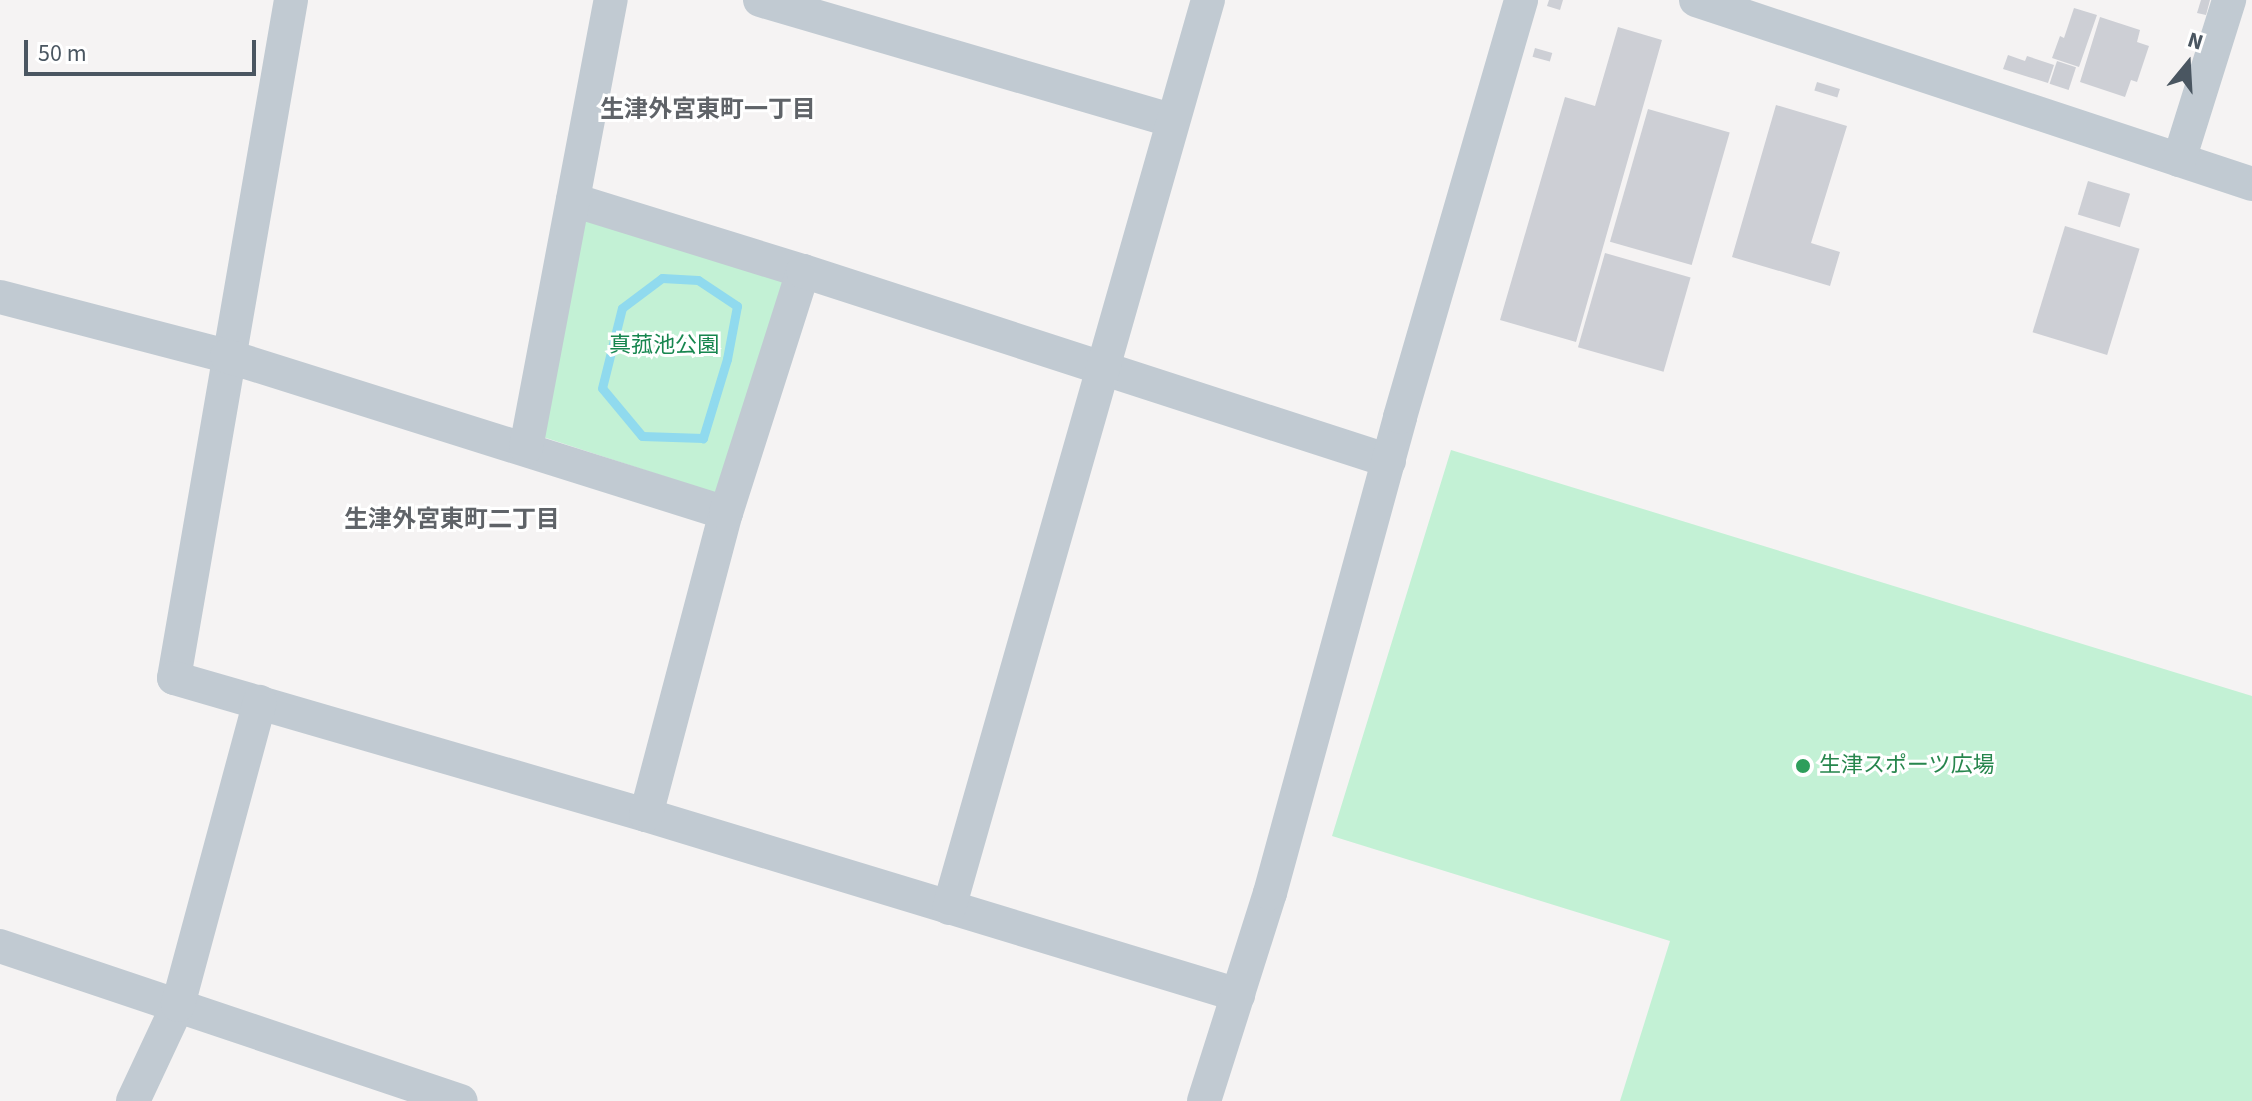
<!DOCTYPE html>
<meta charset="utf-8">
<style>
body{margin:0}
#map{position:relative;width:2252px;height:1101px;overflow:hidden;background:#f5f3f3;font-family:"Source Sans 3","Noto Sans JP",sans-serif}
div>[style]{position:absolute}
.green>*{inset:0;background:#c3f1d5;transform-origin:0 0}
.stream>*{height:9px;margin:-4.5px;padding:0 4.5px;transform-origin:4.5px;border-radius:4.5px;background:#90daee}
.building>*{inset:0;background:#cdcfd5;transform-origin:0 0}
.minor>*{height:34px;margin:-17px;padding:0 17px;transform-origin:17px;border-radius:17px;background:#c1cad2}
.dots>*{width:22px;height:22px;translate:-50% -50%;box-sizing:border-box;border:4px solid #fff;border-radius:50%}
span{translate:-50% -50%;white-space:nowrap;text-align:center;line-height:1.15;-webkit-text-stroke:6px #fff;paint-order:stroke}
.park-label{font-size:22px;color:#17864f}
.leisure-label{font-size:22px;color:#27864d}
.left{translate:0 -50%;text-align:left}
.neighbourhood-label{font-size:24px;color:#5f6368;font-weight:700}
.north{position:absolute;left:2148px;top:24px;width:80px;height:80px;-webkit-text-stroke:6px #fff;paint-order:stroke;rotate:18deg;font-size:22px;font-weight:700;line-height:32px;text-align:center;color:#4a5661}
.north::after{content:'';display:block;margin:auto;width:28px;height:36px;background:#4a5661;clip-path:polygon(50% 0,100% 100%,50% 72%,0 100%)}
.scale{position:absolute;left:24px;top:40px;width:232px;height:36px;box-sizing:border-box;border:4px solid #4a5661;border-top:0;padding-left:10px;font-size:24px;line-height:28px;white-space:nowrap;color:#4a5661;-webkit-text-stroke:6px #fff;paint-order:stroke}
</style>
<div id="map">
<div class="green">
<i style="left:589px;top:209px;width:212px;height:231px;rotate:18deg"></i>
<i style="clip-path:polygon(1451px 450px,2252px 696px,2252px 1101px,1620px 1101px,1670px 941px,1332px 836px)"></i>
</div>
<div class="stream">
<i style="left:662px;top:278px;width:36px;rotate:3deg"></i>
<i style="left:698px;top:280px;width:47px;rotate:33.7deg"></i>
<i style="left:737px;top:306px;width:54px;rotate:100.7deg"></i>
<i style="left:727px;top:359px;width:83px;rotate:106.9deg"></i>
<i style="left:703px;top:438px;width:61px;rotate:-178.1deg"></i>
<i style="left:642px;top:436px;width:62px;rotate:-129.8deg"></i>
<i style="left:602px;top:388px;width:82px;rotate:-76deg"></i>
<i style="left:622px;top:308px;width:50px;rotate:-36.9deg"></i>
</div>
<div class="building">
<i style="clip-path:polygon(1549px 0,1563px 0,1560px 10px,1547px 6px)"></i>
<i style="clip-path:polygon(2201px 0,2210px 0,2206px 15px,2197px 13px)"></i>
<i style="clip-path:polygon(2074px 8px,2097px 15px,2079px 67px,2052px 58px,2060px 36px,2064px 38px)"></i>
<i style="clip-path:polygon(2100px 17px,2140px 30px,2137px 42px,2149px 46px,2137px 82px,2131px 80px,2125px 97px,2080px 82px)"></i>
<i style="clip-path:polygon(1618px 27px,1662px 40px,1576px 342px,1500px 320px,1565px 97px,1595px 106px)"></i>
<i style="left:1535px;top:48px;width:18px;height:9px;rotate:16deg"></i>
<i style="clip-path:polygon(2008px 55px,2025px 61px,2027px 56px,2054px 65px,2048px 83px,2003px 69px)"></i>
<i style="left:2057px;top:61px;width:20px;height:24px;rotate:18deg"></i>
<i style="left:1817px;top:82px;width:24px;height:9px;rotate:17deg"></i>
<i style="clip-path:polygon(1776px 105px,1847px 126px,1811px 243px,1840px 252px,1830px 286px,1732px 257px)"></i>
<i style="left:1648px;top:109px;width:85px;height:138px;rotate:16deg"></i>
<i style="left:2088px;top:181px;width:44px;height:35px;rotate:17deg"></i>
<i style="left:2065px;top:226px;width:78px;height:111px;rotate:17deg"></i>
<i style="left:1605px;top:253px;width:89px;height:98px;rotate:16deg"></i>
</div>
<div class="minor">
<i style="left:291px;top:0;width:688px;rotate:99.79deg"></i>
<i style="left:174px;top:678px;width:491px;rotate:16.2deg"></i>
<i style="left:646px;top:815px;width:619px;rotate:16.91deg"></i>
<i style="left:760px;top:0;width:430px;rotate:16.3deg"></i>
<i style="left:1696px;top:0;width:586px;rotate:18.31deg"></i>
<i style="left:2179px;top:160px;width:168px;rotate:-72.6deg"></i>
<i style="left:573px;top:200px;width:241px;rotate:17.2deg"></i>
<i style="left:0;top:297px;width:235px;rotate:14.6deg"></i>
<i style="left:227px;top:356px;width:523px;rotate:17.47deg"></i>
<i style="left:526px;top:448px;width:456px;rotate:-79.3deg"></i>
<i style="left:646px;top:815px;width:312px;rotate:-75.2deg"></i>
<i style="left:726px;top:513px;width:254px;rotate:-72.3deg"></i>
<i style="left:803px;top:271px;width:616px;rotate:17.96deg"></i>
<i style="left:949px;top:908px;width:944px;rotate:-74.08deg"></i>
<i style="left:0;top:946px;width:486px;rotate:18.6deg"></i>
<i style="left:133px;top:1101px;width:106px;rotate:-64.9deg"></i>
<i style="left:178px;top:1005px;width:314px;rotate:-74.9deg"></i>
<i style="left:1204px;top:1101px;width:218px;rotate:-72.4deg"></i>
<i style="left:1270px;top:893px;width:493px;rotate:-74.7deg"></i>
<i style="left:1400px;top:417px;width:434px;rotate:-73.8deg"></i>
</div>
<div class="dots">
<i style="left:1803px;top:766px;background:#2e9e5b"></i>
</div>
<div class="park-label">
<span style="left:664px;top:346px">真菰池公園</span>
</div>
<div class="leisure-label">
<span class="left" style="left:1819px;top:766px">生津スポーツ広場</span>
</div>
<div class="neighbourhood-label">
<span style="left:708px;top:110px">生津外宮東町一丁目</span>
<span style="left:452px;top:520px">生津外宮東町二丁目</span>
</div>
<div class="north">N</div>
<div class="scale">50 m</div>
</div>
